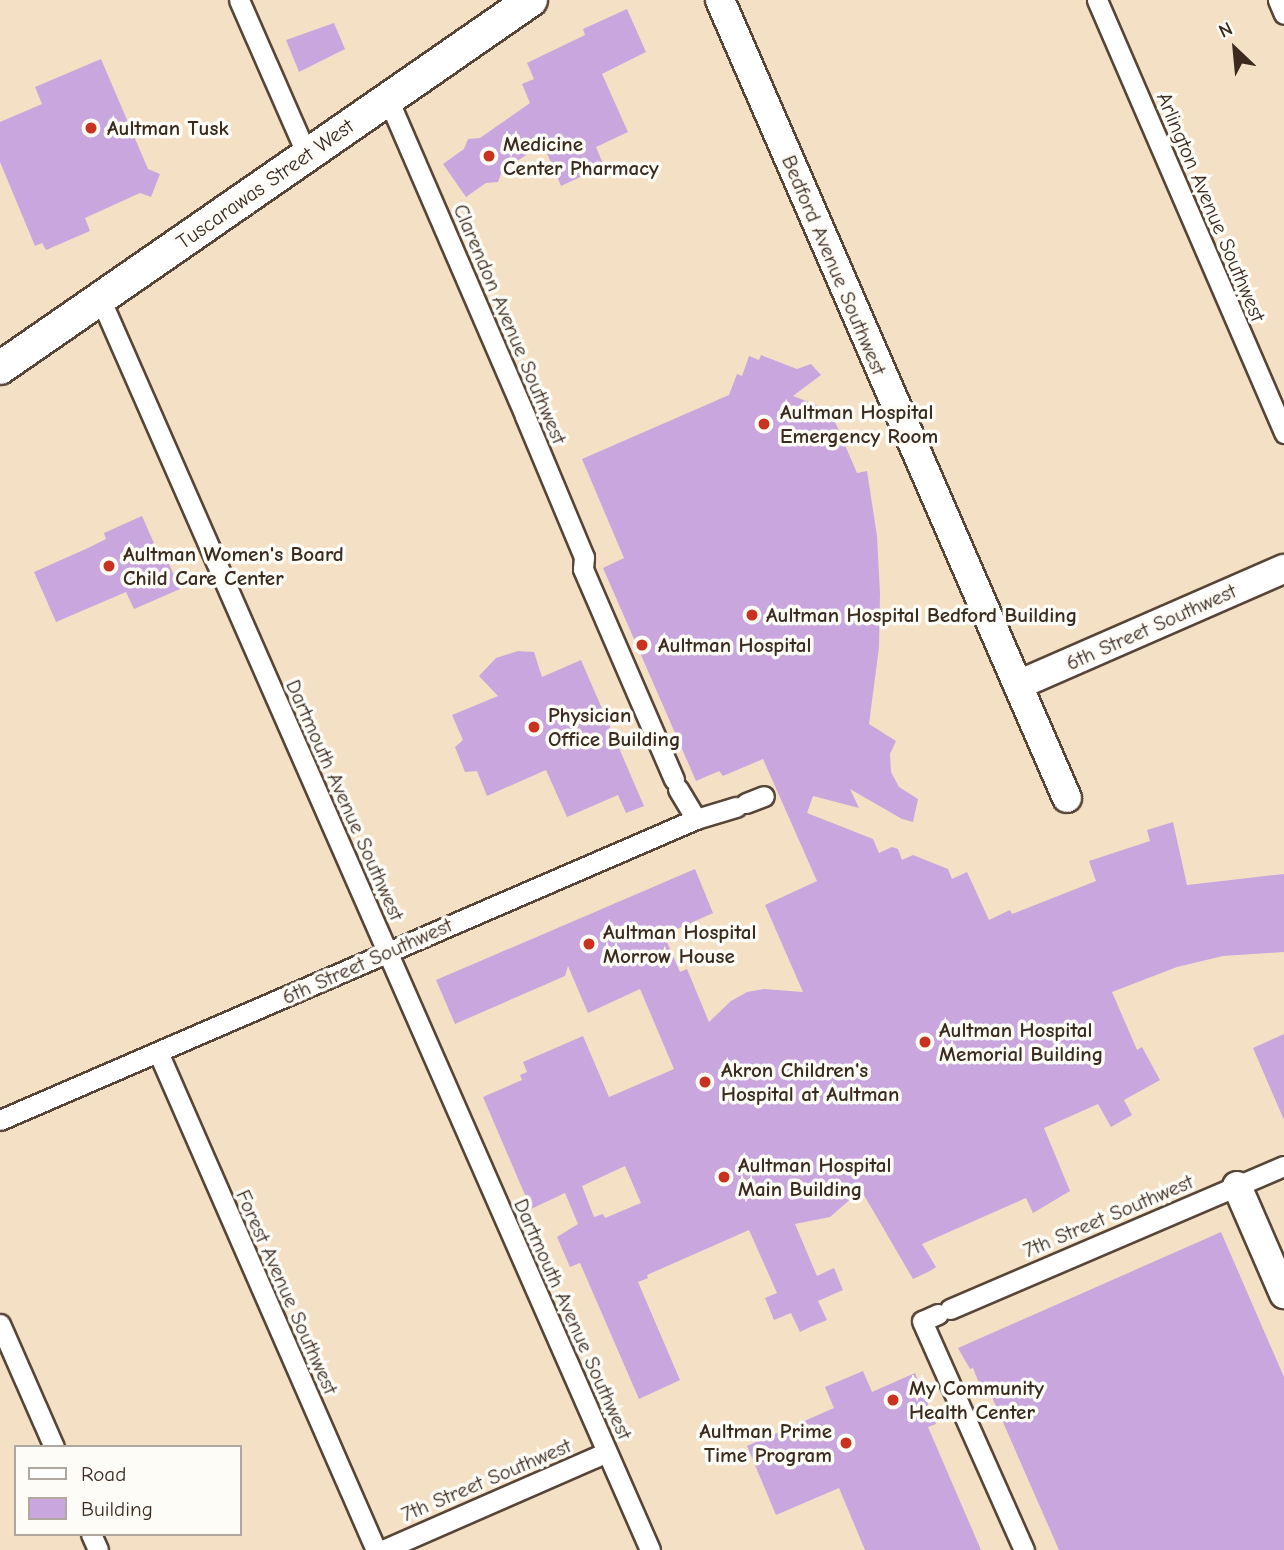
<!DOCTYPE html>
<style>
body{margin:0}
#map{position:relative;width:1284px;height:1550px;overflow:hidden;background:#f4e0c4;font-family:"Comic Neue",sans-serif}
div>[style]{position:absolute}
.building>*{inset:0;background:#c9a7de}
.roads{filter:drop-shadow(2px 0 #574537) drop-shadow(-2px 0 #574537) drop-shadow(0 2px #574537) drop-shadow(0 -2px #574537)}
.street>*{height:19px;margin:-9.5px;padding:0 9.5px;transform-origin:9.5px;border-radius:9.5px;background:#fff}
.secondary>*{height:28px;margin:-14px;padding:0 14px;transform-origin:14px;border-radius:14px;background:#fff}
.primary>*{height:32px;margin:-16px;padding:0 16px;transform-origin:16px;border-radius:16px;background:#fff}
.dots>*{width:19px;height:19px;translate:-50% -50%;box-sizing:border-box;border:4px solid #fdfcf7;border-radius:50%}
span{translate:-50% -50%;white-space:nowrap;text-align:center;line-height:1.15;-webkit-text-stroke:7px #fdfcf7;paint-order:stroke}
.poi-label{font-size:21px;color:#3b2a1e;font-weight:700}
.left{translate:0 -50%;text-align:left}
.right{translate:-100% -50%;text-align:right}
.street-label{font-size:21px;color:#3b2a1e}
.legend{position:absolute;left:14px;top:1445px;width:228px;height:91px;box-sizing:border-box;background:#fdfcf7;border:2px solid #afa8a0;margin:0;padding:9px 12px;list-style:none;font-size:21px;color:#3b2a1e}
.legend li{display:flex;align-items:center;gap:14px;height:35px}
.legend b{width:35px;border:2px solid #afa8a0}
.north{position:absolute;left:1200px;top:14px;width:70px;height:70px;-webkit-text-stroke:5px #fdfcf7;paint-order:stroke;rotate:334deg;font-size:19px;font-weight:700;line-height:28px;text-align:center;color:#3b2a1e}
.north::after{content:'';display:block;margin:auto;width:24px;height:32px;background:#3b2a1e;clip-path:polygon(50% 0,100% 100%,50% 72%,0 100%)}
</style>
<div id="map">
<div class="building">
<i style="clip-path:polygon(627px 9px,646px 52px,602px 74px,628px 132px,596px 147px,604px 166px,561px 186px,543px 144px,502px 171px,498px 182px,486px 183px,466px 197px,443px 164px,464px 149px,468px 139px,480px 138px,530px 103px,522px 84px,534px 79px,527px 63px,585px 35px,583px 29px)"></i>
<i style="clip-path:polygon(334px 23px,345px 49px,299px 72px,286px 40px)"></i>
<i style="clip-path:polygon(101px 59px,148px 169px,160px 174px,151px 197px,140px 193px,85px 218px,90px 231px,46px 250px,42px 243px,35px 246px,0 162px,0 122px,42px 104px,35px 87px)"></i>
<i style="clip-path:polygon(evenodd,761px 355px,797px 369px,811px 364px,821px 375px,793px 396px,830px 410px,857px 473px,867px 471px,877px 536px,880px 593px,879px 647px,869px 724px,896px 741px,890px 754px,891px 772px,899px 787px,918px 799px,913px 822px,902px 819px,850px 789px,859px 808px,813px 796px,807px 813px,873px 839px,879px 853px,892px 847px,898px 849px,902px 860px,913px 855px,948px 869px,952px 879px,967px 872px,989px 920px,1010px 910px,1012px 914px,1096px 881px,1089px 861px,1150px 841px,1147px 830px,1173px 822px,1187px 885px,1284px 874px,1284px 952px,1223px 956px,1177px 967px,1112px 992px,1137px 1050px,1142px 1047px,1160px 1080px,1124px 1100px,1132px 1115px,1111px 1127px,1098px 1104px,1044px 1128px,1070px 1191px,1033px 1213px,1026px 1198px,922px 1244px,936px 1267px,930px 1271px,913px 1279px,861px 1190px,830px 1217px,795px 1224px,817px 1276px,834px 1268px,843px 1290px,818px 1301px,827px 1320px,810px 1327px,800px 1332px,791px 1313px,774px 1320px,765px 1298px,777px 1293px,749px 1230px,647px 1275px,648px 1278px,638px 1282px,680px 1380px,639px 1399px,580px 1263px,570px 1267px,557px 1237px,578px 1224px,565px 1193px,531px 1209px,483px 1097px,522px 1080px,520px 1075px,527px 1072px,523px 1062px,583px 1036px,609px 1097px,674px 1069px,640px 989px,588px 1013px,568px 966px,565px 976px,455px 1024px,436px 980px,695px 869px,713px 913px,664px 935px,680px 972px,687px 969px,709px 1022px,731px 1001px,747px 992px,764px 989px,803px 992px,765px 905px,817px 881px,763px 759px,723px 776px,719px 771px,696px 781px,603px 568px,624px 558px,582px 459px,729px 395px,737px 374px,742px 376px,749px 356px,759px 360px,761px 355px,625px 1166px,641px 1203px,605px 1218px,603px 1214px,594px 1217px,582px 1186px,625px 1166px)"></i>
<i style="clip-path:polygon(142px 516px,161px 559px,166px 557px,180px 589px,134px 609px,126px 592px,56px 622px,34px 572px,88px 548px,106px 539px,104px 533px)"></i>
<i style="clip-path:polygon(518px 651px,534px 652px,542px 677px,581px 660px,644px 806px,626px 813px,618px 795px,567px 817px,546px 770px,487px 796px,477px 771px,465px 772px,455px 747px,463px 740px,452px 715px,498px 696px,479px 676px,496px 658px)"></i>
<i style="clip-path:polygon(1284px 1034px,1284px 1120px,1253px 1048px)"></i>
<i style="clip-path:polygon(1221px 1232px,1284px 1377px,1284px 1550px,1059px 1550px,988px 1388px,982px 1391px,973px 1368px,970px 1369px,958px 1348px)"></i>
<i style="clip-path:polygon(863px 1371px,872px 1392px,915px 1373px,936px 1424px,928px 1427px,981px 1550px,865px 1550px,839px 1488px,776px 1515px,747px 1446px,834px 1408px,825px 1387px)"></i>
</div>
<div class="roads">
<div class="street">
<i style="left:239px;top:0;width:169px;rotate:66.3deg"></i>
<i style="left:1097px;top:0;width:472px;rotate:66.6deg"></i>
<i style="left:1278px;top:0;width:15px;rotate:67deg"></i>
<i style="left:388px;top:99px;width:345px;rotate:66.6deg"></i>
<i style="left:525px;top:416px;width:153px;rotate:67.3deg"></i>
<i style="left:584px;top:557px;width:12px;rotate:95deg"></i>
<i style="left:583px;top:569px;width:229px;rotate:66.6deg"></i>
<i style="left:100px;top:298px;width:1367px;rotate:66.28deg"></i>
<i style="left:678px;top:789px;width:35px;rotate:59deg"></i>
<i style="left:746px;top:803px;width:19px;rotate:-21deg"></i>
<i style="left:158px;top:1052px;width:544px;rotate:66.36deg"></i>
<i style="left:0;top:1120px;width:758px;rotate:-23.39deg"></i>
<i style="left:696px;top:819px;width:42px;rotate:-16.7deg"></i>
<i style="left:950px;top:1309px;width:363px;rotate:-23.2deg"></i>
<i style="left:938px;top:1314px;width:17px;rotate:156deg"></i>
<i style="left:922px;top:1321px;width:251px;rotate:66deg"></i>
<i style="left:0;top:1324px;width:134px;rotate:66.3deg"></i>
<i style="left:91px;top:1534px;width:17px;rotate:66deg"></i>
<i style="left:383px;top:1550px;width:244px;rotate:-23.6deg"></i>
</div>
<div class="secondary">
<i style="left:720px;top:0;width:870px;rotate:66.5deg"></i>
<i style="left:1018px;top:685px;width:290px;rotate:-23.6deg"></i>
<i style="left:1237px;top:1186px;width:118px;rotate:66.5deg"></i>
</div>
<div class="primary">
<i style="left:0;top:368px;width:646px;rotate:-34.72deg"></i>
</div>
</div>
<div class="dots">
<i style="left:91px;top:128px;background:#c8321e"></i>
<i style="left:489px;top:156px;background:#c8321e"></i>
<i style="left:764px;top:424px;background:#c8321e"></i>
<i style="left:109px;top:566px;background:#c8321e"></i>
<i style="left:752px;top:615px;background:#c8321e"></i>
<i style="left:642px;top:645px;background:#c8321e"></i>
<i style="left:534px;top:727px;background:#c8321e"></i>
<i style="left:589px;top:944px;background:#c8321e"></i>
<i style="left:925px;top:1042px;background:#c8321e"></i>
<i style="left:705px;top:1082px;background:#c8321e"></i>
<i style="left:724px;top:1177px;background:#c8321e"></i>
<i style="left:893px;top:1400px;background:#c8321e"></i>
<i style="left:846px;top:1443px;background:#c8321e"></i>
</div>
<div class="poi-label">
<span class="left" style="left:107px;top:128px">Aultman Tusk</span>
<span class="left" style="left:503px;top:156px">Medicine<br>Center Pharmacy</span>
<span class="left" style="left:780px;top:424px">Aultman Hospital<br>Emergency Room</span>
<span class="left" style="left:123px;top:566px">Aultman Women's Board<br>Child Care Center</span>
<span class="left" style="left:766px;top:615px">Aultman Hospital Bedford Building</span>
<span class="left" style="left:658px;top:645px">Aultman Hospital</span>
<span class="left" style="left:548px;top:727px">Physician<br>Office Building</span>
<span class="left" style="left:603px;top:944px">Aultman Hospital<br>Morrow House</span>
<span class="left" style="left:939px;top:1042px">Aultman Hospital<br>Memorial Building</span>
<span class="left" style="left:721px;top:1082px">Akron Children's<br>Hospital at Aultman</span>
<span class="left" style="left:738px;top:1177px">Aultman Hospital<br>Main Building</span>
<span class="left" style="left:909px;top:1400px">My Community<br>Health Center</span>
<span class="right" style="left:832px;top:1443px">Aultman Prime<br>Time Program</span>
</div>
<div class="street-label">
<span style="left:265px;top:184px;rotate:-35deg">Tuscarawas Street West</span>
<span style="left:1211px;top:207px;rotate:67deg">Arlington Avenue Southwest</span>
<span style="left:834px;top:265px;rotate:67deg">Bedford Avenue Southwest</span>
<span style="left:510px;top:324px;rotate:67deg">Clarendon Avenue Southwest</span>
<span style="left:1151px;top:627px;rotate:-24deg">6th Street Southwest</span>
<span style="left:345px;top:800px;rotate:66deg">Dartmouth Avenue Southwest</span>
<span style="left:367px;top:961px;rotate:-24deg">6th Street Southwest</span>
<span style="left:1108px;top:1216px;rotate:-23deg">7th Street Southwest</span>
<span style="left:287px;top:1292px;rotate:66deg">Forest Avenue Southwest</span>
<span style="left:573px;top:1319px;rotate:66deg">Dartmouth Avenue Southwest</span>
<span style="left:486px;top:1480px;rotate:-23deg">7th Street Southwest</span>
</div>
<ul class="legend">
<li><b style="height:9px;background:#fff"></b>Road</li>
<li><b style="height:19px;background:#c9a7de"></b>Building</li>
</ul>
<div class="north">N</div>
</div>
